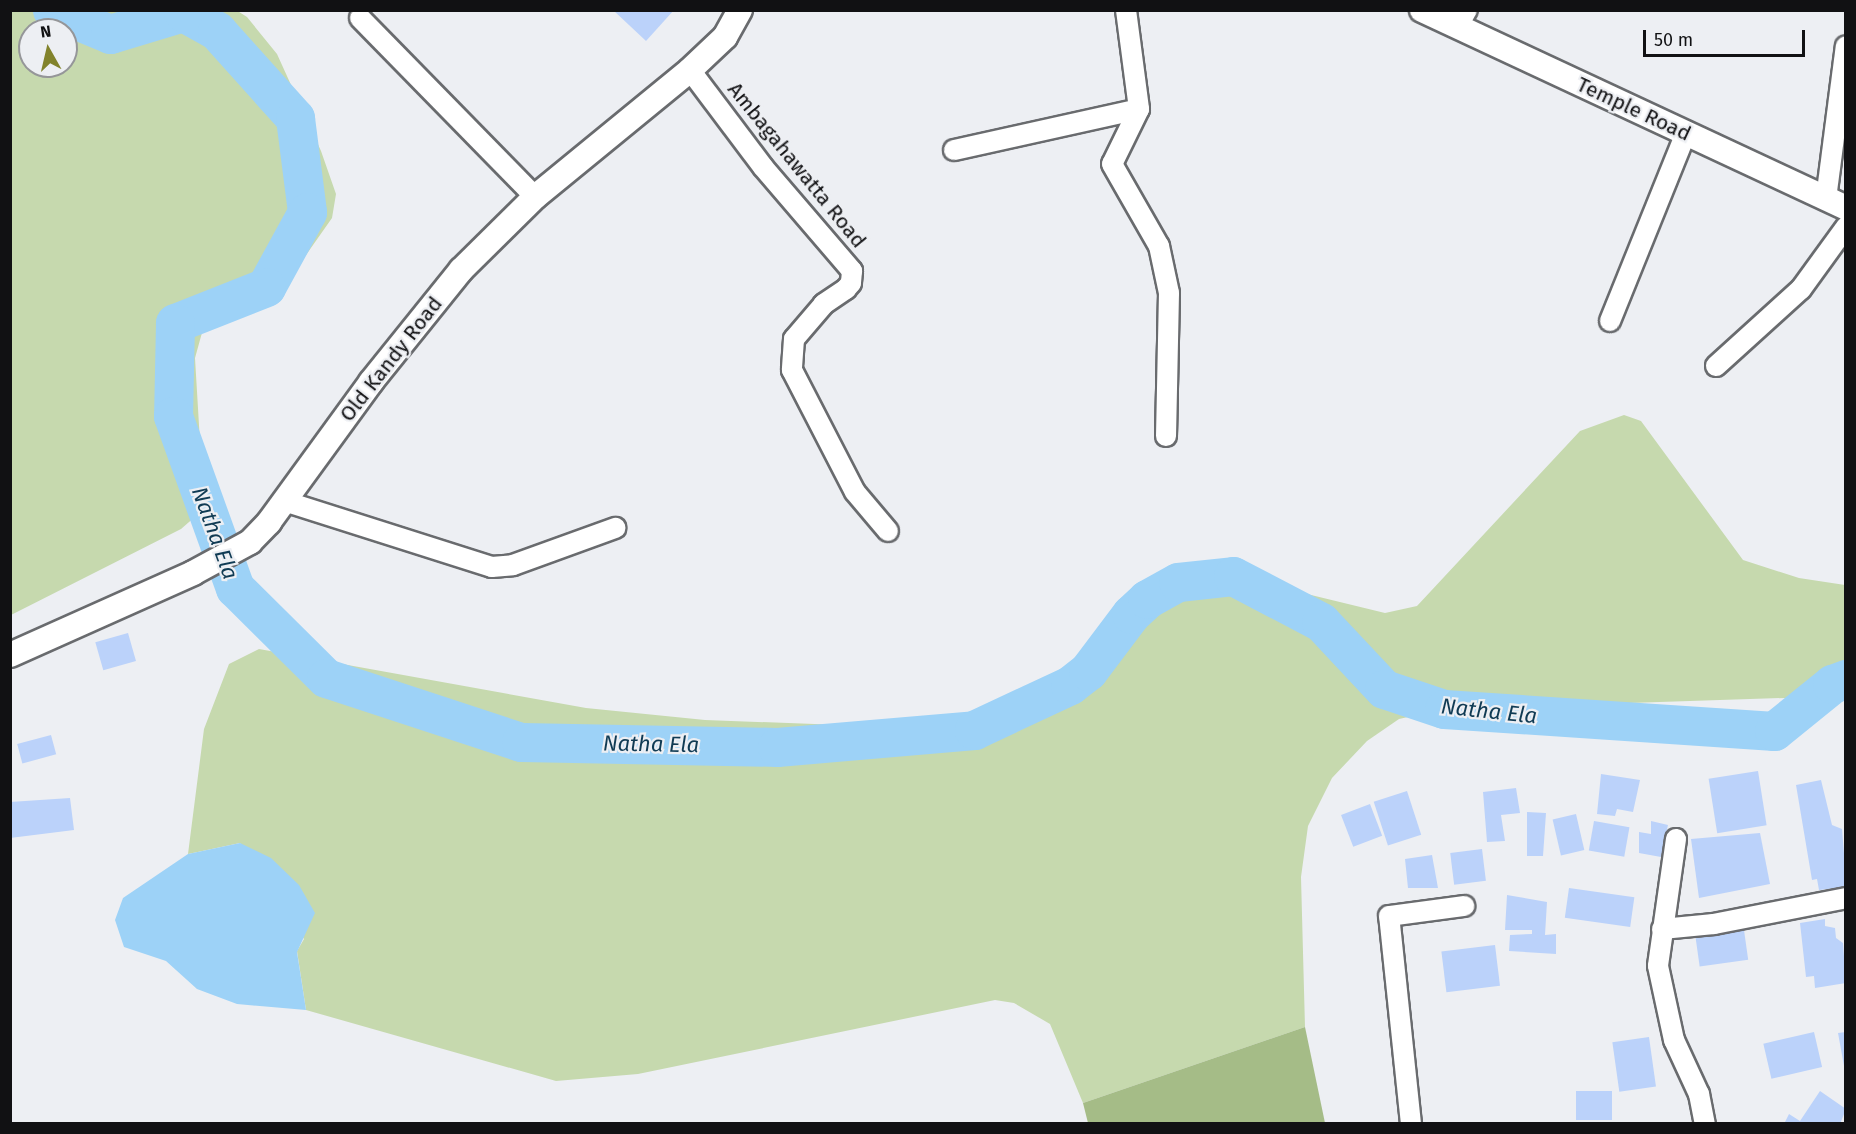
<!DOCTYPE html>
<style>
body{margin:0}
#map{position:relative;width:1856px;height:1134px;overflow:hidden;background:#edeff3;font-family:"Fira Sans",sans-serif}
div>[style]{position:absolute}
.green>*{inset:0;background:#c6d9ae}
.forest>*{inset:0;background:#a5bc87}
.water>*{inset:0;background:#9dd2f7}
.river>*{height:39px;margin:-19.5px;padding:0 19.5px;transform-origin:19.5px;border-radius:19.5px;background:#9dd2f7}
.building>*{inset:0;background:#bbd2fa;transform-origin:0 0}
.roads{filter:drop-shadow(2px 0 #696b6e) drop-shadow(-2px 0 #696b6e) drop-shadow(0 2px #696b6e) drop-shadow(0 -2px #696b6e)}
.minor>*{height:20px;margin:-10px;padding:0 10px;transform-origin:10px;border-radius:10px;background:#fff}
.tertiary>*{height:24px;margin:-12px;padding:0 12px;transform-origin:12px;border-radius:12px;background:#fff}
span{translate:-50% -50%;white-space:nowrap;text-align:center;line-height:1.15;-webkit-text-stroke:4.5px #edeff3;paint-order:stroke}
.street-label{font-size:21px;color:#111113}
.water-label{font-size:22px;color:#103b54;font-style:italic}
.frame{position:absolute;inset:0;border:12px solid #111113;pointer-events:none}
.north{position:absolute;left:18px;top:18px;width:60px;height:60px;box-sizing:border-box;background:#edeff3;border:2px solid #959699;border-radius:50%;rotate:352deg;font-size:16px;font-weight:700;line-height:24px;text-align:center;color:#111113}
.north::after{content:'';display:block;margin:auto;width:21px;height:27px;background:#82832c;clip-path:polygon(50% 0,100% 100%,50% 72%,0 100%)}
.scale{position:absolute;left:1643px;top:30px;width:162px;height:27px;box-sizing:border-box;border:3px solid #111113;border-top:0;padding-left:8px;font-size:18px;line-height:21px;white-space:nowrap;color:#111113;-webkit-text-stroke:4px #edeff3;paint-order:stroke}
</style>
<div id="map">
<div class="green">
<i style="clip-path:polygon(evenodd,11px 10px,236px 10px,247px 17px,277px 54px,321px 151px,336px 194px,332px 218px,306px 255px,240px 286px,208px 311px,195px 358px,204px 509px,181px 529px,11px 615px,11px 10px,30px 30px,66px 30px,66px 66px,30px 66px,30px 30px)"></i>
<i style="clip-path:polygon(1624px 415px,1641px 421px,1743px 560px,1799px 578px,1845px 585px,1845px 696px,1444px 709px,1399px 719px,1367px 741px,1332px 778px,1308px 826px,1301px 877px,1305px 1027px,1083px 1103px,1050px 1024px,1014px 1003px,995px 1000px,638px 1074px,556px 1081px,306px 1010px,297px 951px,304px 939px,240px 843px,188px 854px,204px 729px,229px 664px,259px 649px,586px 708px,705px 720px,841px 725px,997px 712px,1070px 685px,1088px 671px,1131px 614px,1147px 599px,1178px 582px,1233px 576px,1385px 613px,1417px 606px,1580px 431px)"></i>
</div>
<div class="forest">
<i style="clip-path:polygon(1305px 1027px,1325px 1123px,1088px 1123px,1083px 1103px)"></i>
</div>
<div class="water">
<i style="clip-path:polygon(240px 843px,271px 858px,299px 885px,315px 913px,297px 952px,306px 1010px,237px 1004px,197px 989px,166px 961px,124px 947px,115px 920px,123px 898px,188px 854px)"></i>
</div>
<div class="river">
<i style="left:52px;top:10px;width:63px;rotate:22.5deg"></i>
<i style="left:110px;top:34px;width:76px;rotate:-16.8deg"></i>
<i style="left:183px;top:12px;width:39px;rotate:29deg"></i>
<i style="left:217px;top:31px;width:117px;rotate:48.1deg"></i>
<i style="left:295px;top:118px;width:95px;rotate:82.7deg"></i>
<i style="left:307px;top:212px;width:85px;rotate:118.7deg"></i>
<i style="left:266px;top:287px;width:98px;rotate:158.4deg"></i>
<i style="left:175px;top:323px;width:93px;rotate:91.2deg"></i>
<i style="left:173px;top:416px;width:183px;rotate:70.2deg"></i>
<i style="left:235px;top:588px;width:128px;rotate:44.7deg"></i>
<i style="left:326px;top:678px;width:205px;rotate:18.2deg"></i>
<i style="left:521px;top:742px;width:256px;rotate:1.1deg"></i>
<i style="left:777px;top:747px;width:198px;rotate:-4.9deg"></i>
<i style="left:974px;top:730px;width:106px;rotate:-25.1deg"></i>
<i style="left:1070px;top:685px;width:23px;rotate:-38deg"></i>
<i style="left:1088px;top:671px;width:71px;rotate:-53deg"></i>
<i style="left:1131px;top:614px;width:22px;rotate:-43deg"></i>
<i style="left:1147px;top:599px;width:35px;rotate:-29deg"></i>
<i style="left:1178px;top:582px;width:55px;rotate:-6.2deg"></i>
<i style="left:1233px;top:576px;width:99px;rotate:27.6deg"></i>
<i style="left:1321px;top:622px;width:92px;rotate:46.8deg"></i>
<i style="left:1384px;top:689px;width:63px;rotate:18.4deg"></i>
<i style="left:1444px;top:709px;width:331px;rotate:3.8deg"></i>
<i style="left:1774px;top:731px;width:75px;rotate:-39deg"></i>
<i style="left:1832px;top:684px;width:15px;rotate:-20deg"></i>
</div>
<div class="building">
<i style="clip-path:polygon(613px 10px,674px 10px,646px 41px)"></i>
<i style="left:128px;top:633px;width:29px;height:34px;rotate:74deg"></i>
<i style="left:51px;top:735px;width:20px;height:35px;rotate:75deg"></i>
<i style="left:1758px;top:771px;width:55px;height:50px;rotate:81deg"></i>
<i style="clip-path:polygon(1601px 774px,1640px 780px,1633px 812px,1617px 809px,1615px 816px,1597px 814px)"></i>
<i style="clip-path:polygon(1821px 780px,1832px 825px,1842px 829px,1846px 878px,1845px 887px,1819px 890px,1817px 879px,1812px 880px,1796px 785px)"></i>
<i style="clip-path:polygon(1516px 788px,1520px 813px,1501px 815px,1505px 841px,1487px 842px,1483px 792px)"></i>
<i style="left:1407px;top:791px;width:46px;height:35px;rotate:72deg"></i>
<i style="clip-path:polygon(70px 798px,74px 830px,10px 838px,10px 802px)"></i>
<i style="left:1370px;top:804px;width:34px;height:31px;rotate:69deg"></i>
<i style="clip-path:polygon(1527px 812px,1546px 813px,1543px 856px,1527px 856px)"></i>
<i style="left:1576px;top:814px;width:37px;height:24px;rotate:77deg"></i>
<i style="left:1594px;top:821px;width:36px;height:30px;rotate:10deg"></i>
<i style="clip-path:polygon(1651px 821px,1668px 825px,1661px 857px,1639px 853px,1639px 832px,1651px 834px)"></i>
<i style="clip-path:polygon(1760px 833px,1770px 884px,1699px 898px,1691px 839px)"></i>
<i style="left:1482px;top:849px;width:32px;height:32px;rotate:83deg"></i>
<i style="clip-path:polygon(1432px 855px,1438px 888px,1408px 888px,1405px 859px)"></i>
<i style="left:1569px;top:888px;width:66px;height:30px;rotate:8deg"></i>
<i style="clip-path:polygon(1507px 895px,1547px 902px,1545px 935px,1556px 934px,1556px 954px,1509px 951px,1510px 935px,1532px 934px,1532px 930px,1505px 930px)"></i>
<i style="clip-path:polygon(1825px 919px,1825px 926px,1835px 928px,1836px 938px,1843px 943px,1846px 983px,1815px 988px,1814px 976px,1806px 977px,1800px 923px)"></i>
<i style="left:1744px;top:930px;width:30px;height:49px;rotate:82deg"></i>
<i style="left:1495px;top:945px;width:41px;height:54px;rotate:83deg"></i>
<i style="left:1814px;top:1032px;width:36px;height:52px;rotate:77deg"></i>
<i style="clip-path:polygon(1846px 1032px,1846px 1066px,1844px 1066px,1838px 1033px)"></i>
<i style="left:1649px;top:1037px;width:50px;height:37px;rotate:82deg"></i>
<i style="left:1576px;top:1091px;width:36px;height:29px"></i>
<i style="clip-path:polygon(1820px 1091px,1846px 1109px,1840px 1124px,1784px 1124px,1789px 1114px,1800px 1121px)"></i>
</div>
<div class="roads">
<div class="minor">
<i style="left:1126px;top:10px;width:100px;rotate:82.5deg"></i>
<i style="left:1139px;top:109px;width:61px;rotate:116.1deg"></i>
<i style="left:1112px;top:164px;width:95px;rotate:60.2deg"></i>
<i style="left:1159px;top:246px;width:48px;rotate:78deg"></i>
<i style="left:1169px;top:293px;width:143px;rotate:91.2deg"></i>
<i style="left:360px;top:18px;width:250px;rotate:45.6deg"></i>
<i style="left:1457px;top:27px;width:20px;rotate:-60deg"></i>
<i style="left:690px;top:70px;width:121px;rotate:53deg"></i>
<i style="left:763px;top:167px;width:137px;rotate:49.4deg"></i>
<i style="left:852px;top:271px;width:12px;rotate:95deg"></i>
<i style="left:851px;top:283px;width:8px;rotate:130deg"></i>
<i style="left:846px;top:289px;width:27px;rotate:146deg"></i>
<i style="left:824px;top:304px;width:46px;rotate:130.6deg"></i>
<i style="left:794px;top:339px;width:31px;rotate:94deg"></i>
<i style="left:792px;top:370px;width:137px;rotate:62.7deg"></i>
<i style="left:855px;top:492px;width:51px;rotate:49.8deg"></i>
<i style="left:954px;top:150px;width:189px;rotate:-12.5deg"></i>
<i style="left:1826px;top:199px;width:154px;rotate:-82.6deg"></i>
<i style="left:1610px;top:321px;width:203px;rotate:-68deg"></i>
<i style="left:1716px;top:366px;width:115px;rotate:-42.2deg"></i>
<i style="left:1801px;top:289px;width:77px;rotate:-54deg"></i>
<i style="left:284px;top:501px;width:218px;rotate:17.6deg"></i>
<i style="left:492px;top:567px;width:21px;rotate:-5deg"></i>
<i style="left:513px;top:565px;width:109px;rotate:-19.9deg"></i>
<i style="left:1676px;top:839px;width:128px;rotate:98.1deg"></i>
<i style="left:1658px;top:966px;width:76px;rotate:77.8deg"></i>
<i style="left:1674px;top:1040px;width:60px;rotate:65.2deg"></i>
<i style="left:1699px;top:1094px;width:31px;rotate:79deg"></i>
<i style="left:1662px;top:929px;width:52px;rotate:-5.5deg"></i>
<i style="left:1714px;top:924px;width:135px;rotate:-11.1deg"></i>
<i style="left:1411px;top:1124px;width:209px;rotate:-96deg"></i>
<i style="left:1389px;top:916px;width:76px;rotate:-7.6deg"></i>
</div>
<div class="tertiary">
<i style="left:1422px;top:10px;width:468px;rotate:25deg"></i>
<i style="left:10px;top:655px;width:201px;rotate:-24.1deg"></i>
<i style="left:193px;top:573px;width:65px;rotate:-28.5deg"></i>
<i style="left:250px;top:542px;width:28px;rotate:-46deg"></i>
<i style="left:269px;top:522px;width:173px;rotate:-53.9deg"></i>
<i style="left:371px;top:382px;width:144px;rotate:-51.2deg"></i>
<i style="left:461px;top:270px;width:104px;rotate:-44.6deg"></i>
<i style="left:535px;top:197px;width:200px;rotate:-39.3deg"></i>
<i style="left:690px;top:70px;width:48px;rotate:-43.3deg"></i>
<i style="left:725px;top:37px;width:31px;rotate:-61deg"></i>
</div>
</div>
<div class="street-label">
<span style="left:1634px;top:109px;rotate:25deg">Temple Road</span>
<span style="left:797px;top:165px;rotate:51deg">Ambagahawatta Road</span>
<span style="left:391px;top:359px;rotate:-52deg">Old Kandy Road</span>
</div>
<div class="water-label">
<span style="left:215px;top:533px;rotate:70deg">Natha Ela</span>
<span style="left:1489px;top:711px;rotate:6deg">Natha Ela</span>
<span style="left:651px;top:744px;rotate:1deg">Natha Ela</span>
</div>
<div class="frame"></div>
<div class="north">N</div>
<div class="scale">50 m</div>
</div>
